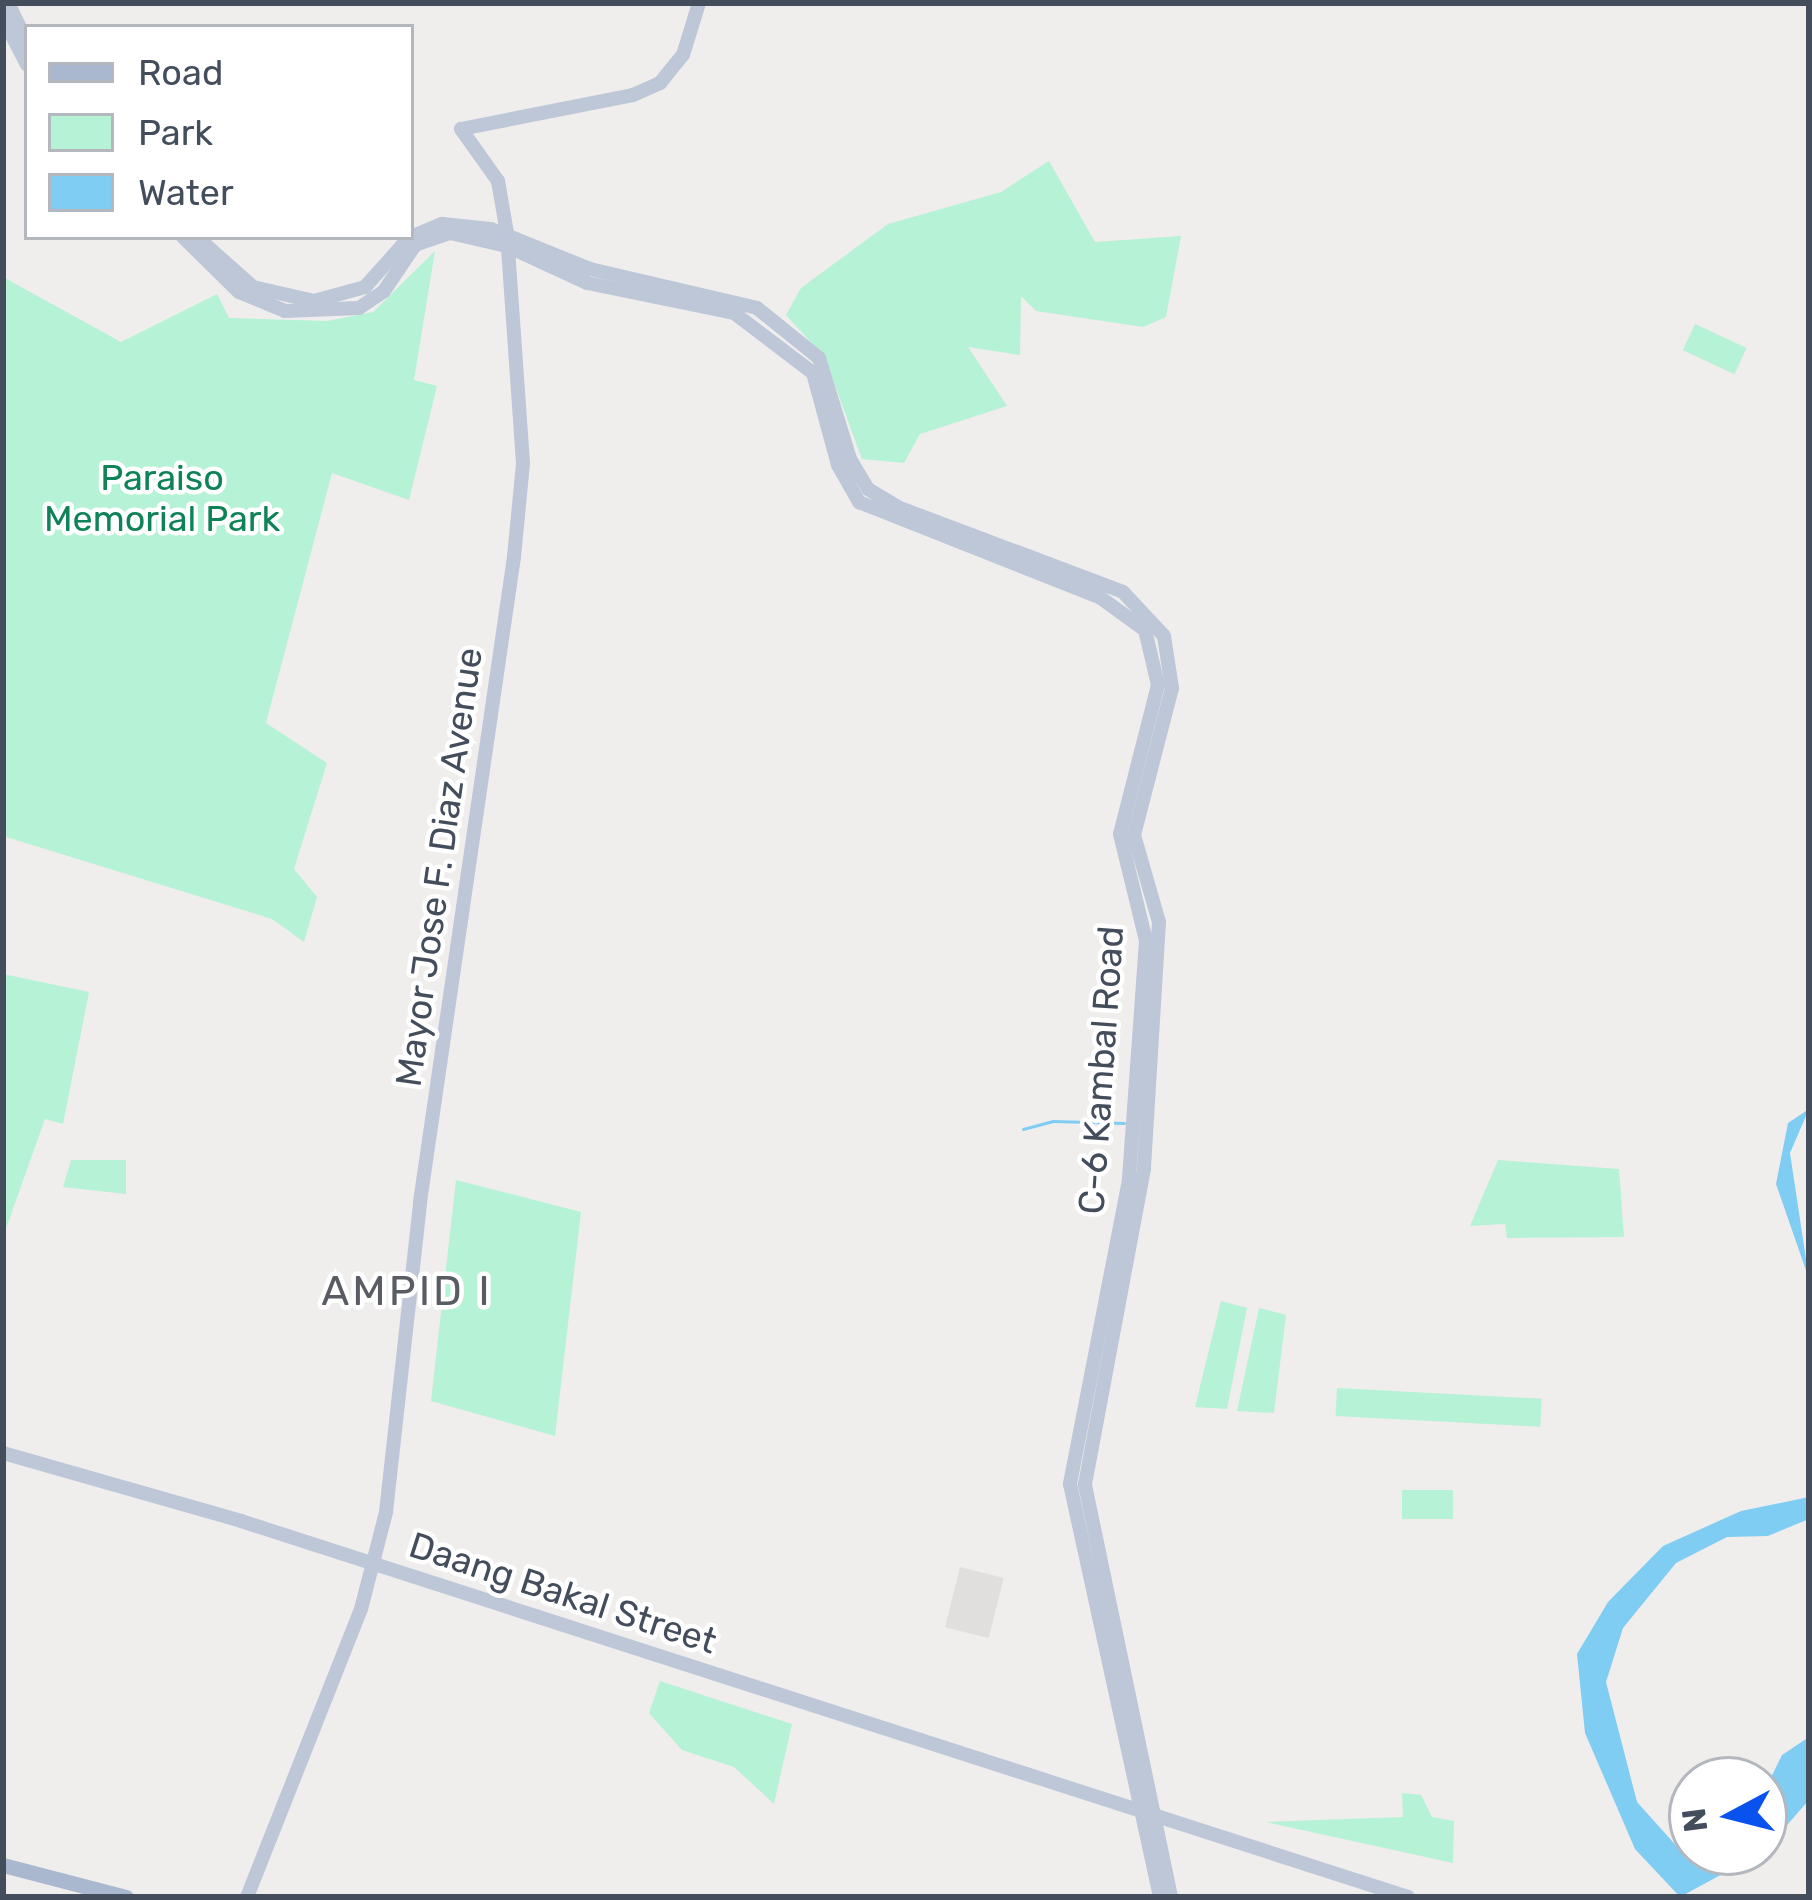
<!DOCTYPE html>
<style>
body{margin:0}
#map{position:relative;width:1812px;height:1900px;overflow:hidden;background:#f0eded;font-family:Rubik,sans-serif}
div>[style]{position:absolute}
.education>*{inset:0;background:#e1dede;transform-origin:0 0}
.green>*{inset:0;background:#b6f2d5;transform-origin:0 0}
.water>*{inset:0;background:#80cdf3}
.stream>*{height:3px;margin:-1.5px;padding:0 1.5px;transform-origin:1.5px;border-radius:1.5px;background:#80cdf3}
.secondary>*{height:14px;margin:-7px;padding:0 7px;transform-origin:7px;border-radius:7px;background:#bdc7d8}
.primary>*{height:15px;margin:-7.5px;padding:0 7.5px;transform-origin:7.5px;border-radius:7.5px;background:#aab8cf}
span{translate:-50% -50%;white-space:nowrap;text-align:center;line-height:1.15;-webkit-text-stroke:9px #fff;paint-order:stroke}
.park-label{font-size:36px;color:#0f8357}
.street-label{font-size:36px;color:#444d5c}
.quarter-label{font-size:42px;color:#595c63;letter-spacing:3px}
.frame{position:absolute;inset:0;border:6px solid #444d5c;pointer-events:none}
.legend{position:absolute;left:24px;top:24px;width:390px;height:216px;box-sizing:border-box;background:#fff;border:3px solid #b4b8be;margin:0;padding:15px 21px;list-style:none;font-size:36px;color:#444d5c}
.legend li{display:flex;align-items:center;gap:24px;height:60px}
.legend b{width:60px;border:3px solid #b4b8be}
.north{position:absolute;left:1668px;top:1756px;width:120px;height:120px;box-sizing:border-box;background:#fff;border:3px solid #b4b8be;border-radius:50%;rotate:263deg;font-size:33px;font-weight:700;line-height:48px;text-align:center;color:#444d5c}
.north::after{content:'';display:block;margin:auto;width:42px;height:54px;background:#0a52ed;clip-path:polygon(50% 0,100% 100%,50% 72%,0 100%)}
</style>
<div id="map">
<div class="education">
<i style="left:960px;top:1567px;width:45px;height:62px;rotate:14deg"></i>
</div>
<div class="green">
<i style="clip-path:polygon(1049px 161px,1095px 242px,1181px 236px,1166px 317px,1143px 327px,1036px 311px,1021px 296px,1020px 355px,968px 347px,1007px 406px,920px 434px,904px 463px,862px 459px,825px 358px,786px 315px,801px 288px,888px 224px,1001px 192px)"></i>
<i style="clip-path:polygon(435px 251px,414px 380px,437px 386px,409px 500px,332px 473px,266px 723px,327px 763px,294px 869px,317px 897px,304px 942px,272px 919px,3px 836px,3px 277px,121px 342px,217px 294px,229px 318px,327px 321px,373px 312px)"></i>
<i style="left:1695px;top:324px;width:57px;height:29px;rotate:25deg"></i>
<i style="clip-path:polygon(3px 974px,89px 992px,63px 1124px,45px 1119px,3px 1237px)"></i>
<i style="clip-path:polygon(71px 1160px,126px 1160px,126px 1194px,63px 1187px)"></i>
<i style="clip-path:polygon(1498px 1160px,1619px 1169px,1624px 1237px,1507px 1238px,1505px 1224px,1470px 1226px)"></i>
<i style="clip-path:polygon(456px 1180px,581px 1212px,555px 1436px,431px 1401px)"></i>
<i style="clip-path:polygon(1221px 1301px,1247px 1308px,1227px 1409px,1195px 1407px)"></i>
<i style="clip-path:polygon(1259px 1308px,1286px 1315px,1274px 1413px,1237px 1411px)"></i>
<i style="left:1337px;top:1388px;width:205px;height:28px;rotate:3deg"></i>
<i style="left:1402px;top:1490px;width:51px;height:29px"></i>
<i style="clip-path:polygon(660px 1681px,792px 1724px,774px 1804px,734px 1767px,682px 1750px,649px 1713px)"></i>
<i style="clip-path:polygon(1402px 1793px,1421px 1795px,1432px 1817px,1454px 1821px,1453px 1863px,1266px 1822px,1403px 1817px)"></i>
</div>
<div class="water">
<i style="clip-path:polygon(1809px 1109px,1790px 1153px,1809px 1279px,1776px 1184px,1788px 1123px)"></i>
<i style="clip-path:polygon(1809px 1497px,1809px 1519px,1768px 1536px,1727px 1537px,1676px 1563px,1623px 1628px,1606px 1682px,1637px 1802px,1681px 1851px,1763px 1852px,1680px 1897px,1635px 1849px,1585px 1733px,1577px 1654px,1608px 1602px,1663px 1546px,1741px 1511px)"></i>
<i style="clip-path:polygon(1809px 1737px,1809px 1800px,1764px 1851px,1764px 1792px,1782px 1755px)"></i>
</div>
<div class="stream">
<i style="left:1023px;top:1129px;width:31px;rotate:-15deg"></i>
<i style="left:1053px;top:1121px;width:71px;rotate:1.6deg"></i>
</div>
<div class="secondary">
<i style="left:8px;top:3px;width:43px;rotate:64deg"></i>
<i style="left:3px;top:18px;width:53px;rotate:62.9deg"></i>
<i style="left:183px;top:237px;width:78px;rotate:44.5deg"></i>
<i style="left:239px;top:292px;width:50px;rotate:22.4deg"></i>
<i style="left:285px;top:311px;width:74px;rotate:-2.3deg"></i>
<i style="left:359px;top:308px;width:30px;rotate:-34deg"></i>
<i style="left:384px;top:291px;width:55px;rotate:-56deg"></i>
<i style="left:415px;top:245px;width:37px;rotate:-19deg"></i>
<i style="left:450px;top:233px;width:58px;rotate:12.8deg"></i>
<i style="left:507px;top:246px;width:88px;rotate:24.8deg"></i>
<i style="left:587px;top:283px;width:150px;rotate:11.5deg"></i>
<i style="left:734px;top:313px;width:99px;rotate:37.2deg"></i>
<i style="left:813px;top:373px;width:95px;rotate:74.8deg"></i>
<i style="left:838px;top:465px;width:43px;rotate:60.4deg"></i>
<i style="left:859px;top:502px;width:260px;rotate:21.6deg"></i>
<i style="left:1101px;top:598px;width:54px;rotate:36deg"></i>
<i style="left:1145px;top:630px;width:57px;rotate:76.7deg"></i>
<i style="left:1158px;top:685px;width:154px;rotate:104.3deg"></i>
<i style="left:1120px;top:834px;width:110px;rotate:76.3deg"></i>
<i style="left:1146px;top:941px;width:240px;rotate:94.1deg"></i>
<i style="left:1129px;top:1180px;width:310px;rotate:101deg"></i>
<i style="left:1070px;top:1484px;width:423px;rotate:77.7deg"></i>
<i style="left:197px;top:237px;width:75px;rotate:41.8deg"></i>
<i style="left:253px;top:287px;width:63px;rotate:12.9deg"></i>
<i style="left:314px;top:301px;width:53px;rotate:-15.4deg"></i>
<i style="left:365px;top:287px;width:63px;rotate:-48.2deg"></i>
<i style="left:411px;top:237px;width:34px;rotate:-23deg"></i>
<i style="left:442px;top:224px;width:49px;rotate:5.8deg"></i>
<i style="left:491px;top:229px;width:107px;rotate:22deg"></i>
<i style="left:590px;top:269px;width:171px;rotate:13.1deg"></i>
<i style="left:757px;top:308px;width:80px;rotate:38.9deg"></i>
<i style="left:819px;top:358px;width:106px;rotate:72.9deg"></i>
<i style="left:850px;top:459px;width:35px;rotate:59deg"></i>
<i style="left:868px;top:489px;width:37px;rotate:31deg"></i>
<i style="left:900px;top:508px;width:238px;rotate:20.6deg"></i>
<i style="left:1123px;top:592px;width:60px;rotate:47deg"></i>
<i style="left:1164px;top:636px;width:53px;rotate:81.3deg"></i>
<i style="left:1172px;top:688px;width:152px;rotate:104.5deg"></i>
<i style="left:1134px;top:835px;width:91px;rotate:74deg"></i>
<i style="left:1159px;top:922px;width:247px;rotate:93.5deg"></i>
<i style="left:1144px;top:1169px;width:321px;rotate:100.6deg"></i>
<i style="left:1085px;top:1485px;width:421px;rotate:78.2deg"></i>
<i style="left:3px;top:1453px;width:248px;rotate:15.9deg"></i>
<i style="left:241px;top:1521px;width:1226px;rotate:17.86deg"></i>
<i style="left:247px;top:1897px;width:310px;rotate:-68.4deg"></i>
<i style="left:361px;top:1609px;width:100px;rotate:-75.5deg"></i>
<i style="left:386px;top:1512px;width:312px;rotate:-83.7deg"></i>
<i style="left:420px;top:1202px;width:652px;rotate:-81.71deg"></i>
<i style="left:514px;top:557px;width:94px;rotate:-84.5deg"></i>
<i style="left:523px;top:463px;width:231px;rotate:-94deg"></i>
<i style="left:507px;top:233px;width:53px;rotate:-99.8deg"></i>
<i style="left:498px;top:181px;width:64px;rotate:-125.4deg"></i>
<i style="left:461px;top:129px;width:175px;rotate:-11.2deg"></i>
<i style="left:633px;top:95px;width:30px;rotate:-24deg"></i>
<i style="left:660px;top:83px;width:36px;rotate:-51deg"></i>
<i style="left:683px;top:55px;width:54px;rotate:-72.9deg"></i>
</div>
<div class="primary">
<i style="left:3px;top:1865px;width:127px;rotate:14.6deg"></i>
</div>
<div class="park-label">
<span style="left:162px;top:498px">Paraiso<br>Memorial Park</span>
</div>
<div class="street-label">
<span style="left:439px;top:867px;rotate:-82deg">Mayor Jose F. Diaz Avenue</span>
<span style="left:1101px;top:1070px;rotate:-86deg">C-6 Kambal Road</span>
<span style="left:563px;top:1593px;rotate:18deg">Daang Bakal Street</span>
</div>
<div class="quarter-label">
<span style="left:407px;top:1291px">AMPID I</span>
</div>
<div class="frame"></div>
<ul class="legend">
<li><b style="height:15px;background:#aab8cf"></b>Road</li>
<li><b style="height:33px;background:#b6f2d5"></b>Park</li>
<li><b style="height:33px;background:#80cdf3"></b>Water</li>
</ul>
<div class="north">N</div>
</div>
